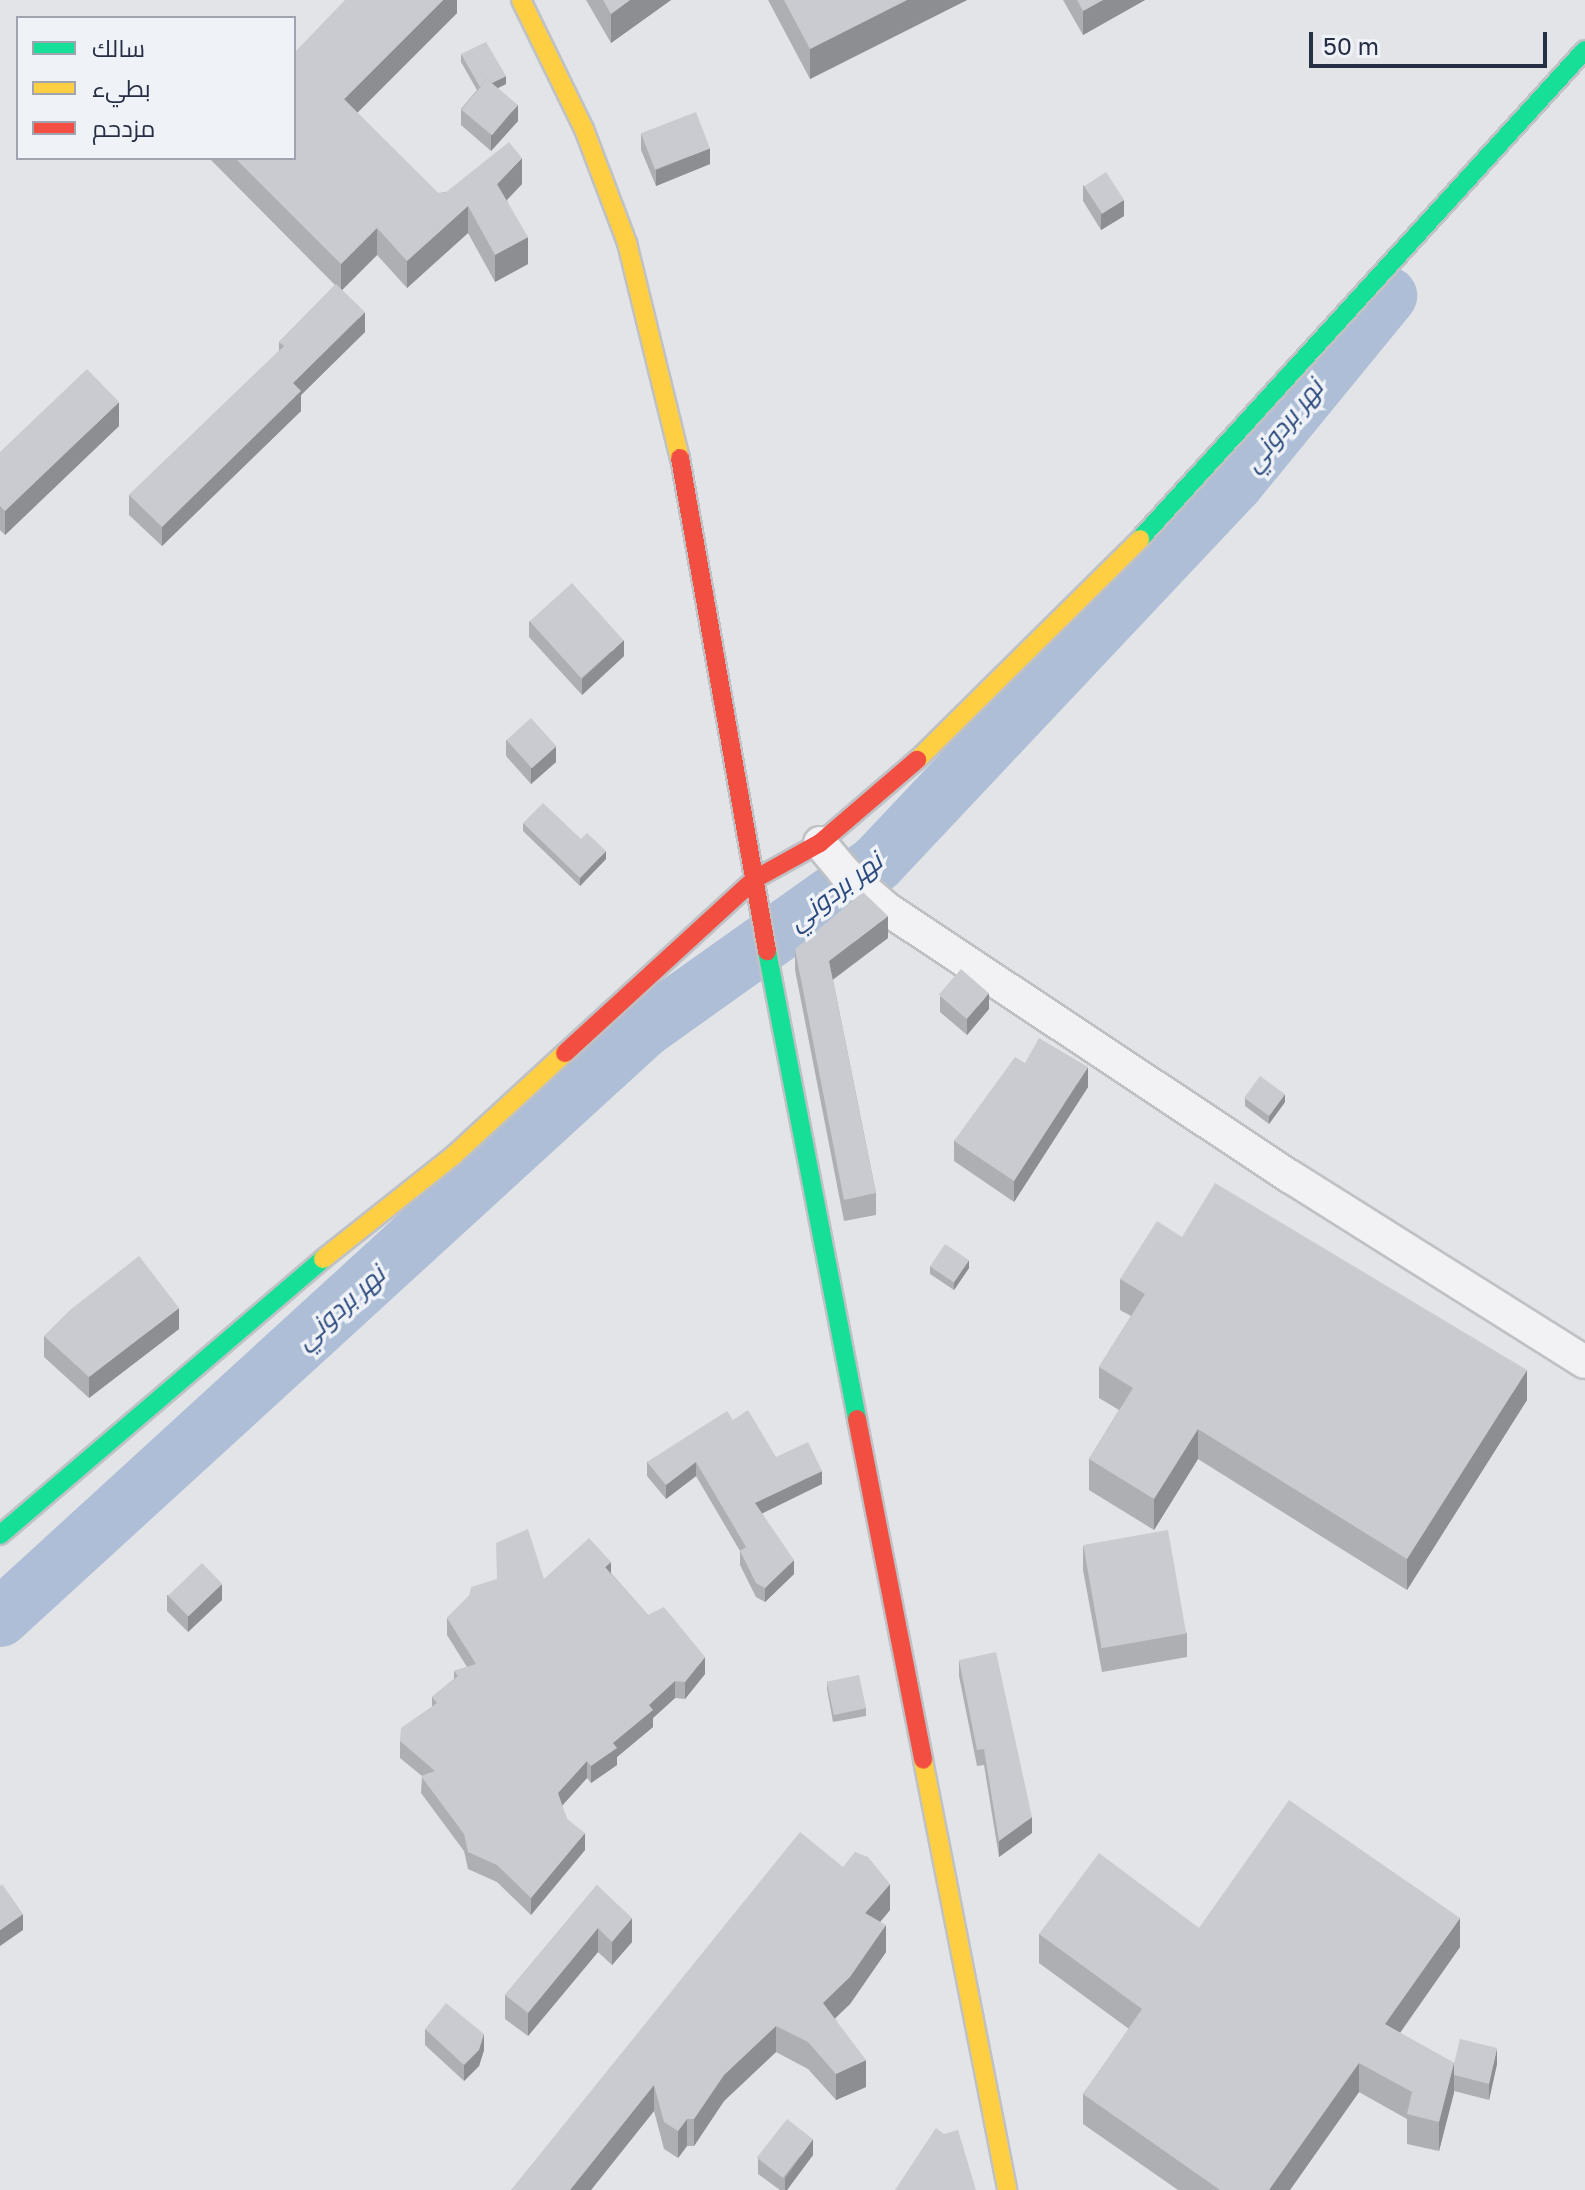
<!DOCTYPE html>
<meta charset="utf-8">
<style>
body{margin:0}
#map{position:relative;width:1585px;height:2190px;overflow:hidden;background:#e2e4e7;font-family:"Golos Text",Cairo,sans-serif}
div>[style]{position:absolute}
.river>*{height:58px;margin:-29px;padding:0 29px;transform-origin:29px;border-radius:29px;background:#adbed6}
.roads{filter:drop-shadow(2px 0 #bfc1c5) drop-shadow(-2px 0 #bfc1c5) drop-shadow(0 2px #bfc1c5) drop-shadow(0 -2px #bfc1c5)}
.street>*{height:32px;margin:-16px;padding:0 16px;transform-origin:16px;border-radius:16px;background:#f2f2f4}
.fast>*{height:18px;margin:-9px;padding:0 9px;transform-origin:9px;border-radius:9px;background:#16e098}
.slow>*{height:18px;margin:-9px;padding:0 9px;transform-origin:9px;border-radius:9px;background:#ffcf43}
.jam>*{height:18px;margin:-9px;padding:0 9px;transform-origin:9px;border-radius:9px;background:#f24e42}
.wall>*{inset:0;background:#adafb3}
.shaded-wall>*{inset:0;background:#8d8e92}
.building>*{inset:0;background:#c9cbd0;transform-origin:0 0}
span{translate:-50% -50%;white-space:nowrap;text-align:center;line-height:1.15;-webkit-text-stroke:7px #eff2f7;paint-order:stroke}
.water-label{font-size:26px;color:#2b497c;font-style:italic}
.legend{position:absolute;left:16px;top:16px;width:280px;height:144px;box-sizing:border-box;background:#eff2f7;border:2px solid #9fa4af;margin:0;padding:10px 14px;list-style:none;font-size:24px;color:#262f44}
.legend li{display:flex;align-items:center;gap:16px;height:40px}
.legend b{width:40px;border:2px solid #9fa4af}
.scale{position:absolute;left:1309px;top:32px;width:238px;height:36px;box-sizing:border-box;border:4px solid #262f44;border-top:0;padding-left:10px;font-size:24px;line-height:28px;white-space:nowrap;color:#262f44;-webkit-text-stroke:6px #eff2f7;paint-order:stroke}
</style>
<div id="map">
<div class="river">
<i style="left:0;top:1618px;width:874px;rotate:-42.45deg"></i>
<i style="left:645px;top:1028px;width:285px;rotate:-35.4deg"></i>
<i style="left:877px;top:863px;width:522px;rotate:-46.71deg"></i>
<i style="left:1235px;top:483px;width:242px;rotate:-50.7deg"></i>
</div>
<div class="roads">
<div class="street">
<i style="left:820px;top:843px;width:38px;rotate:50deg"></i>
<i style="left:844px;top:872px;width:57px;rotate:40.7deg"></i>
<i style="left:887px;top:909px;width:485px;rotate:33.6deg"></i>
<i style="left:1291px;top:1177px;width:347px;rotate:32.2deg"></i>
</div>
<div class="fast">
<i style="left:1140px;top:539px;width:661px;rotate:-47.7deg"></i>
<i style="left:767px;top:951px;width:477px;rotate:79.1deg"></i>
<i style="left:0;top:1535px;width:425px;rotate:-40.5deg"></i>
</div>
<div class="slow">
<i style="left:521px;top:0;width:144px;rotate:64deg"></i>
<i style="left:584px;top:129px;width:122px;rotate:69.3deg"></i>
<i style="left:627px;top:243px;width:221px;rotate:76.2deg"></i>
<i style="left:917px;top:760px;width:314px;rotate:-44.7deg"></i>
<i style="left:323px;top:1259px;width:167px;rotate:-38.4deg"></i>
<i style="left:454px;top:1155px;width:151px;rotate:-42.6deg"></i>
<i style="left:923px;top:1760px;width:438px;rotate:78.9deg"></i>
</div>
<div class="jam">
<i style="left:680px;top:458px;width:501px;rotate:79.99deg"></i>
<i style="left:565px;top:1053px;width:258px;rotate:-42.5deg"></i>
<i style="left:755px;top:879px;width:74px;rotate:-29deg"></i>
<i style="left:820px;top:843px;width:128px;rotate:-40.6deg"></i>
<i style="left:857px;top:1419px;width:347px;rotate:79deg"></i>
</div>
</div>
<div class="wall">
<i style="clip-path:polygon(457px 0,457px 13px,357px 113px,438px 193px,522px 184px,507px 200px,528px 264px,495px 282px,468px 233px,407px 288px,377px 255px,342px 290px,365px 332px,301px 395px,301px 411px,162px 546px,129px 515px,129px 495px,279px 351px,279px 342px,335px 285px,209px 158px,294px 158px)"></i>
<i style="clip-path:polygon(586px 0,671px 0,611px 43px)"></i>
<i style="clip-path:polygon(768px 0,967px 0,810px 79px)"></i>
<i style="clip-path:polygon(1063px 0,1145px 0,1083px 35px)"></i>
<i style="clip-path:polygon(461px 54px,506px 84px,498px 88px,518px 121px,491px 151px,461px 125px,461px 109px,477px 90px,461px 62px)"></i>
<i style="clip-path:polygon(641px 134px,710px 164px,656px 186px,641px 150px)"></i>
<i style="clip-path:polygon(1083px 185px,1124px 216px,1101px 230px,1083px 201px)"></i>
<i style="clip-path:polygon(119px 426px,5px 535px,0 530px,0 452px)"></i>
<i style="clip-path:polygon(529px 621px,624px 656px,582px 695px,529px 637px)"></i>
<i style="clip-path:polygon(506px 740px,556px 762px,531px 784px,506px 756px)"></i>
<i style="clip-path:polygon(523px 823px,606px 859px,580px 886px,523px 831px)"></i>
<i style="clip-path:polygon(888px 938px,833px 980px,876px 1193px,876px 1215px,844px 1221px,795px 970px,795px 949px)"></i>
<i style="clip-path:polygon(940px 996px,989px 1009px,967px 1035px,940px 1012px)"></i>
<i style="clip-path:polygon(1025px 1063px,1088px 1087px,1014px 1202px,954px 1161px,954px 1141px)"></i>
<i style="clip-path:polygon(1245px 1098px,1285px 1102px,1269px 1124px,1245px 1106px)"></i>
<i style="clip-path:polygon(1182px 1237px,1527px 1400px,1407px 1590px,1198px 1459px,1154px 1530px,1089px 1490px,1089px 1459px,1119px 1410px,1099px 1398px,1099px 1367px,1131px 1316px,1120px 1310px,1120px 1279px)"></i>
<i style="clip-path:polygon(930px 1266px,969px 1268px,954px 1290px,930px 1274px)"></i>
<i style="clip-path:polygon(179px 1329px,89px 1398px,44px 1357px,44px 1336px)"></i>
<i style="clip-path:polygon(733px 1420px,776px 1457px,822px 1484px,762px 1513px,794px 1574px,765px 1602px,756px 1597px,740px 1565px,740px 1551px,696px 1476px,666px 1499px,647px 1476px,647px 1462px)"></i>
<i style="clip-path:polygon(1083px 1546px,1187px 1633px,1187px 1657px,1102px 1672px,1083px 1570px)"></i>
<i style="clip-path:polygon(611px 1573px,648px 1615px,705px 1674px,685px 1699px,675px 1698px,653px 1718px,653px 1727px,617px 1757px,617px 1765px,591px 1783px,587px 1778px,562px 1806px,567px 1819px,585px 1850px,531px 1915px,497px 1882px,468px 1869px,464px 1851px,421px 1793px,422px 1776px,400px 1758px,400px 1741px,432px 1707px,432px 1697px,454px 1679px,454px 1671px,467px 1667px,447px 1635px,447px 1618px,469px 1596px,544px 1579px)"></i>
<i style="clip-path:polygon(167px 1595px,222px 1600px,188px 1632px,167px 1611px)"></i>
<i style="clip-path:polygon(959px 1660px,1032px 1833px,999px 1857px,984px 1765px,977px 1766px,959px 1676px)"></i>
<i style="clip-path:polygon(827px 1681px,866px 1708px,866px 1716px,833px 1722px,827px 1689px)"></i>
<i style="clip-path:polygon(597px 1885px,632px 1942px,612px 1965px,598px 1952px,528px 2036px,505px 2019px,505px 1995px)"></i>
<i style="clip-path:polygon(890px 1910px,880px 1922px,886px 1952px,850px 2004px,835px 2018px,866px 2087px,836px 2100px,808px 2069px,776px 2052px,724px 2101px,694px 2146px,687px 2146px,678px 2158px,664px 2149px,654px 2111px,591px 2190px,511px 2190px)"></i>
<i style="clip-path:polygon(1199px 1928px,1460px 1947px,1400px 2033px,1454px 2063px,1497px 2064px,1489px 2100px,1454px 2091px,1439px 2151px,1407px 2144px,1407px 2119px,1359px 2092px,1290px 2190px,1178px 2190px,1083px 2124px,1083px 2094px,1129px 2029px,1039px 1963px,1039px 1934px)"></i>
<i style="clip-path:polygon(425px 2029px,484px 2050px,479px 2066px,464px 2081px,425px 2045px)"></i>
<i style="clip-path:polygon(813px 2155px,787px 2190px,780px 2190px,758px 2174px,758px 2158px)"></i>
</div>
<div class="shaded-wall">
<i style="clip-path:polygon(443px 0,457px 0,457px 13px,344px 126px,344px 99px)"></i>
<i style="clip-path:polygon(630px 0,671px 0,611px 43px,611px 14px)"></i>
<i style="clip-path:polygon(907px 0,967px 0,810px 79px,810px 49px)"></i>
<i style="clip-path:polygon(1103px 0,1145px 0,1083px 35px,1083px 11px)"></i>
<i style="clip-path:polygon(506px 76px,506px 84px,480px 97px,480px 89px)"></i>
<i style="clip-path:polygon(518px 105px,518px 121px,491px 151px,491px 135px)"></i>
<i style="clip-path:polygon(710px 148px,710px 164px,656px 186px,656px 170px)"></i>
<i style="clip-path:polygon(522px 158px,522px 184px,497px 210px,497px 184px)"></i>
<i style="clip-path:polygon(1124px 200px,1124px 216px,1101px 230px,1101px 214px)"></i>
<i style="clip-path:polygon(468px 206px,468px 233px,407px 288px,407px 261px)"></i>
<i style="clip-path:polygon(377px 228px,377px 255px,341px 291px,341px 264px)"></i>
<i style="clip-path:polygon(528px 237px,528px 264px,495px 282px,495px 255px)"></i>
<i style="clip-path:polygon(365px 312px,365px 332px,301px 395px,301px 411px,162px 546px,162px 527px,293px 383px)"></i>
<i style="clip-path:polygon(119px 402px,119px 426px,5px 535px,5px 511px)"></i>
<i style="clip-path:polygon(624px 640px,624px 656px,582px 695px,582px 679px)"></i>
<i style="clip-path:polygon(556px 746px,556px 762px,531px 784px,531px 768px)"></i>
<i style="clip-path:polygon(606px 851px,606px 859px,580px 886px,580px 878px)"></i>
<i style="clip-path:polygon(888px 916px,888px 938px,829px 982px,829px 961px)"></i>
<i style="clip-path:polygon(989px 993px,989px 1009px,967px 1035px,967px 1019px)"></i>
<i style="clip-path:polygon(1088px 1067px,1088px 1087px,1014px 1202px,1014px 1181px)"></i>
<i style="clip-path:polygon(1285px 1094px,1285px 1102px,1269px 1124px,1269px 1116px)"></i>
<i style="clip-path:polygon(969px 1260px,969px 1268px,954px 1290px,954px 1282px)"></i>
<i style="clip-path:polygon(179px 1308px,179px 1329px,89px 1398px,89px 1377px)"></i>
<i style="clip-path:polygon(1527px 1370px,1527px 1400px,1407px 1590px,1407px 1559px)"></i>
<i style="clip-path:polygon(1198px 1429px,1198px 1459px,1154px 1530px,1154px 1499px)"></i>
<i style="clip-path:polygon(696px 1462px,696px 1476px,666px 1499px,666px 1485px)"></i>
<i style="clip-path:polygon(822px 1471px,822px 1484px,755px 1517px,755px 1503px)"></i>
<i style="clip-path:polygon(794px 1560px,794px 1574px,765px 1602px,765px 1588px)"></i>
<i style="clip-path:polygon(611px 1562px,611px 1579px,605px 1567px)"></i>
<i style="clip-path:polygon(222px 1584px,222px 1600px,188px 1632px,188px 1616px)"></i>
<i style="clip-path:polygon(705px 1657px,705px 1674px,685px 1699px,685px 1682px)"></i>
<i style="clip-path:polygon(675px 1681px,675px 1698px,653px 1718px,653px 1727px,617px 1757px,617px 1765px,591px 1783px,591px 1766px,649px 1705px)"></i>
<i style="clip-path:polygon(587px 1761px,587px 1778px,558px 1810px,558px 1793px)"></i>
<i style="clip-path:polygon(1032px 1817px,1032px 1833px,999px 1857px,999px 1841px)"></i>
<i style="clip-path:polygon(585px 1833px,585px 1850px,531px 1915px,531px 1898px)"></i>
<i style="clip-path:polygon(890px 1884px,890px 1910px,865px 1940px,865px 1913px)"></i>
<i style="clip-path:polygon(23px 1914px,23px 1930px,0 1946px,0 1930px)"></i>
<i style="clip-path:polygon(632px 1918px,632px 1942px,612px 1965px,612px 1942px)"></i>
<i style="clip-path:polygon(1460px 1918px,1460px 1947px,1385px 2054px,1385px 2024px)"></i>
<i style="clip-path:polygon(886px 1925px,886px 1952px,850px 2004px,823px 2030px,823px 2003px)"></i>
<i style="clip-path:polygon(598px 1928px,598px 1952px,528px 2036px,528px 2013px)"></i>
<i style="clip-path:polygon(776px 2026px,776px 2052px,724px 2101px,694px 2146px,694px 2119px,724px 2075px)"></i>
<i style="clip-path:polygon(484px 2034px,484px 2050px,479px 2066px,464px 2081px,464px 2065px)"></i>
<i style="clip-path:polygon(1497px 2048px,1497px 2064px,1489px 2100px,1489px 2084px)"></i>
<i style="clip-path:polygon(866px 2060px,866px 2087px,836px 2100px,836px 2074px)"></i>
<i style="clip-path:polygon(1359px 2063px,1359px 2092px,1290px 2190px,1269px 2190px)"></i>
<i style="clip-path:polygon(1454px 2063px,1454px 2093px,1439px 2151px,1439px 2122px)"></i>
<i style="clip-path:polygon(654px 2085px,654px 2111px,591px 2190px,570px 2190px)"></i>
<i style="clip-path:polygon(687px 2119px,687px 2146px,678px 2158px,678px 2131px)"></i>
<i style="clip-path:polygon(813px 2139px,813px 2155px,787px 2190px,785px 2190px,785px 2178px)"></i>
</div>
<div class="building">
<i style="clip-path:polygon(345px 0,443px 0,344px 99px,438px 193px,445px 193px,509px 142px,522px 158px,497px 184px,528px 237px,495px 255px,468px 206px,407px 261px,377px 228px,341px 264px,235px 158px,294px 158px,294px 53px)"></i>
<i style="clip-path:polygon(603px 0,630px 0,611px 14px)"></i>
<i style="clip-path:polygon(784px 0,907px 0,810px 49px)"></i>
<i style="clip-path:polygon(1077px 0,1103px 0,1083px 11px)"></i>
<i style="clip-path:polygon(486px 42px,506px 76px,492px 83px,487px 79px,480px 87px,461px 54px)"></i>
<i style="left:487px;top:79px;width:40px;height:40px;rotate:40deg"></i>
<i style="left:696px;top:112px;width:39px;height:59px;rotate:69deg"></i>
<i style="left:1106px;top:172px;width:33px;height:26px;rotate:57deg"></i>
<i style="clip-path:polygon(336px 284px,365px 312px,293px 383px,301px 391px,162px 527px,129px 495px,284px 346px,279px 342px)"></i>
<i style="clip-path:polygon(87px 369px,119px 402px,5px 511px,0 506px,0 452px)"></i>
<i style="left:572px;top:583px;width:77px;height:57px;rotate:48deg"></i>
<i style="left:531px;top:718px;width:38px;height:33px;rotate:48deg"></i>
<i style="clip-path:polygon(543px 803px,581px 839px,587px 833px,606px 851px,580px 878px,523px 823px)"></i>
<i style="clip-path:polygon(863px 892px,888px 916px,829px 961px,876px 1193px,844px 1200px,795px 949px)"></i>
<i style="left:961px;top:969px;width:37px;height:34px;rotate:41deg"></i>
<i style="clip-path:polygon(1039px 1038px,1088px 1067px,1014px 1181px,954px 1141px,1015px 1057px,1025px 1063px)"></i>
<i style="left:1260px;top:1076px;width:31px;height:27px;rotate:36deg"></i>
<i style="clip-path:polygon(1215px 1183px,1527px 1370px,1407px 1559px,1198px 1429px,1154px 1499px,1089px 1459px,1133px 1388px,1099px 1367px,1145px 1294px,1120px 1279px,1157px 1221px,1182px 1237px)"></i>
<i style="left:945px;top:1244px;width:29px;height:27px;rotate:34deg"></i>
<i style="clip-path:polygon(139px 1256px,179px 1308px,89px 1377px,44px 1336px,70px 1310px)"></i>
<i style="clip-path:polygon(748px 1410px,776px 1457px,808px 1442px,822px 1471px,755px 1503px,794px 1560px,765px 1588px,756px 1583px,740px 1551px,746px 1547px,696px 1462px,666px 1485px,647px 1462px,727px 1411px,733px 1420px)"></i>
<i style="clip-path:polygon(528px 1529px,544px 1579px,589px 1538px,611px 1562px,605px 1567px,648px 1615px,664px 1607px,705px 1657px,685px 1682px,675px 1681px,649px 1705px,653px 1710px,613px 1743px,617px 1748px,591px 1766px,587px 1761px,558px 1793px,567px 1819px,585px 1833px,531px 1898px,497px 1865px,468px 1852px,464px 1834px,421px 1776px,435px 1771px,400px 1741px,401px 1728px,437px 1703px,432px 1697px,458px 1676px,454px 1671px,476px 1664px,447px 1618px,469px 1596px,471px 1587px,497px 1579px,496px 1543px)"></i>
<i style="left:1168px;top:1530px;width:105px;height:86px;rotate:80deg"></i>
<i style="left:202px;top:1563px;width:29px;height:47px;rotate:46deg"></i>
<i style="clip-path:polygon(996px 1652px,1032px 1817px,999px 1841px,984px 1749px,977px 1750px,959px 1660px)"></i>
<i style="left:859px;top:1675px;width:34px;height:33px;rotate:78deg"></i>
<i style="clip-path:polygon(1289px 1800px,1460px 1918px,1385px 2024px,1454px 2063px,1439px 2122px,1407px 2114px,1412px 2092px,1359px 2063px,1269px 2190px,1220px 2190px,1083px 2094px,1142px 2009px,1039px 1934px,1099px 1853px,1199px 1928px)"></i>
<i style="clip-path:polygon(800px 1832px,843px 1867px,855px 1852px,868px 1857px,890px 1884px,865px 1913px,886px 1925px,850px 1977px,823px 2003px,866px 2060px,836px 2074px,808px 2042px,776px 2026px,724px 2075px,694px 2119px,687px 2119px,678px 2131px,664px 2122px,654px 2085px,570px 2190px,511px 2190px)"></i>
<i style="clip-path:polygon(2px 1884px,23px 1914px,0 1930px,0 1886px)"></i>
<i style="clip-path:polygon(597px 1885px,632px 1918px,612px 1942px,598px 1928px,528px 2013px,505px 1995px)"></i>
<i style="clip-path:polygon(446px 2003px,484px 2034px,479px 2050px,464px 2065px,425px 2029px)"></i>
<i style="clip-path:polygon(1460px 2039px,1497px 2048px,1489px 2084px,1454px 2075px,1454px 2064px)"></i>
<i style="left:787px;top:2119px;width:33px;height:49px;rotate:38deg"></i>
<i style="clip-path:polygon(936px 2128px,944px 2134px,958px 2130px,976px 2190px,895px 2190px)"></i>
</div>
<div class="water-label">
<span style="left:1283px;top:425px;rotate:-51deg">نهر بردوني</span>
<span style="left:835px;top:891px;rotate:-37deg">نهر بردوني</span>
<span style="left:340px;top:1307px;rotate:-42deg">نهر بردوني</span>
</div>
<ul class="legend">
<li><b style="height:10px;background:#16e098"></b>سالك</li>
<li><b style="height:10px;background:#ffcf43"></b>بطيء</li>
<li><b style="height:10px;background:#f24e42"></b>مزدحم</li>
</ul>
<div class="scale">50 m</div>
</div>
